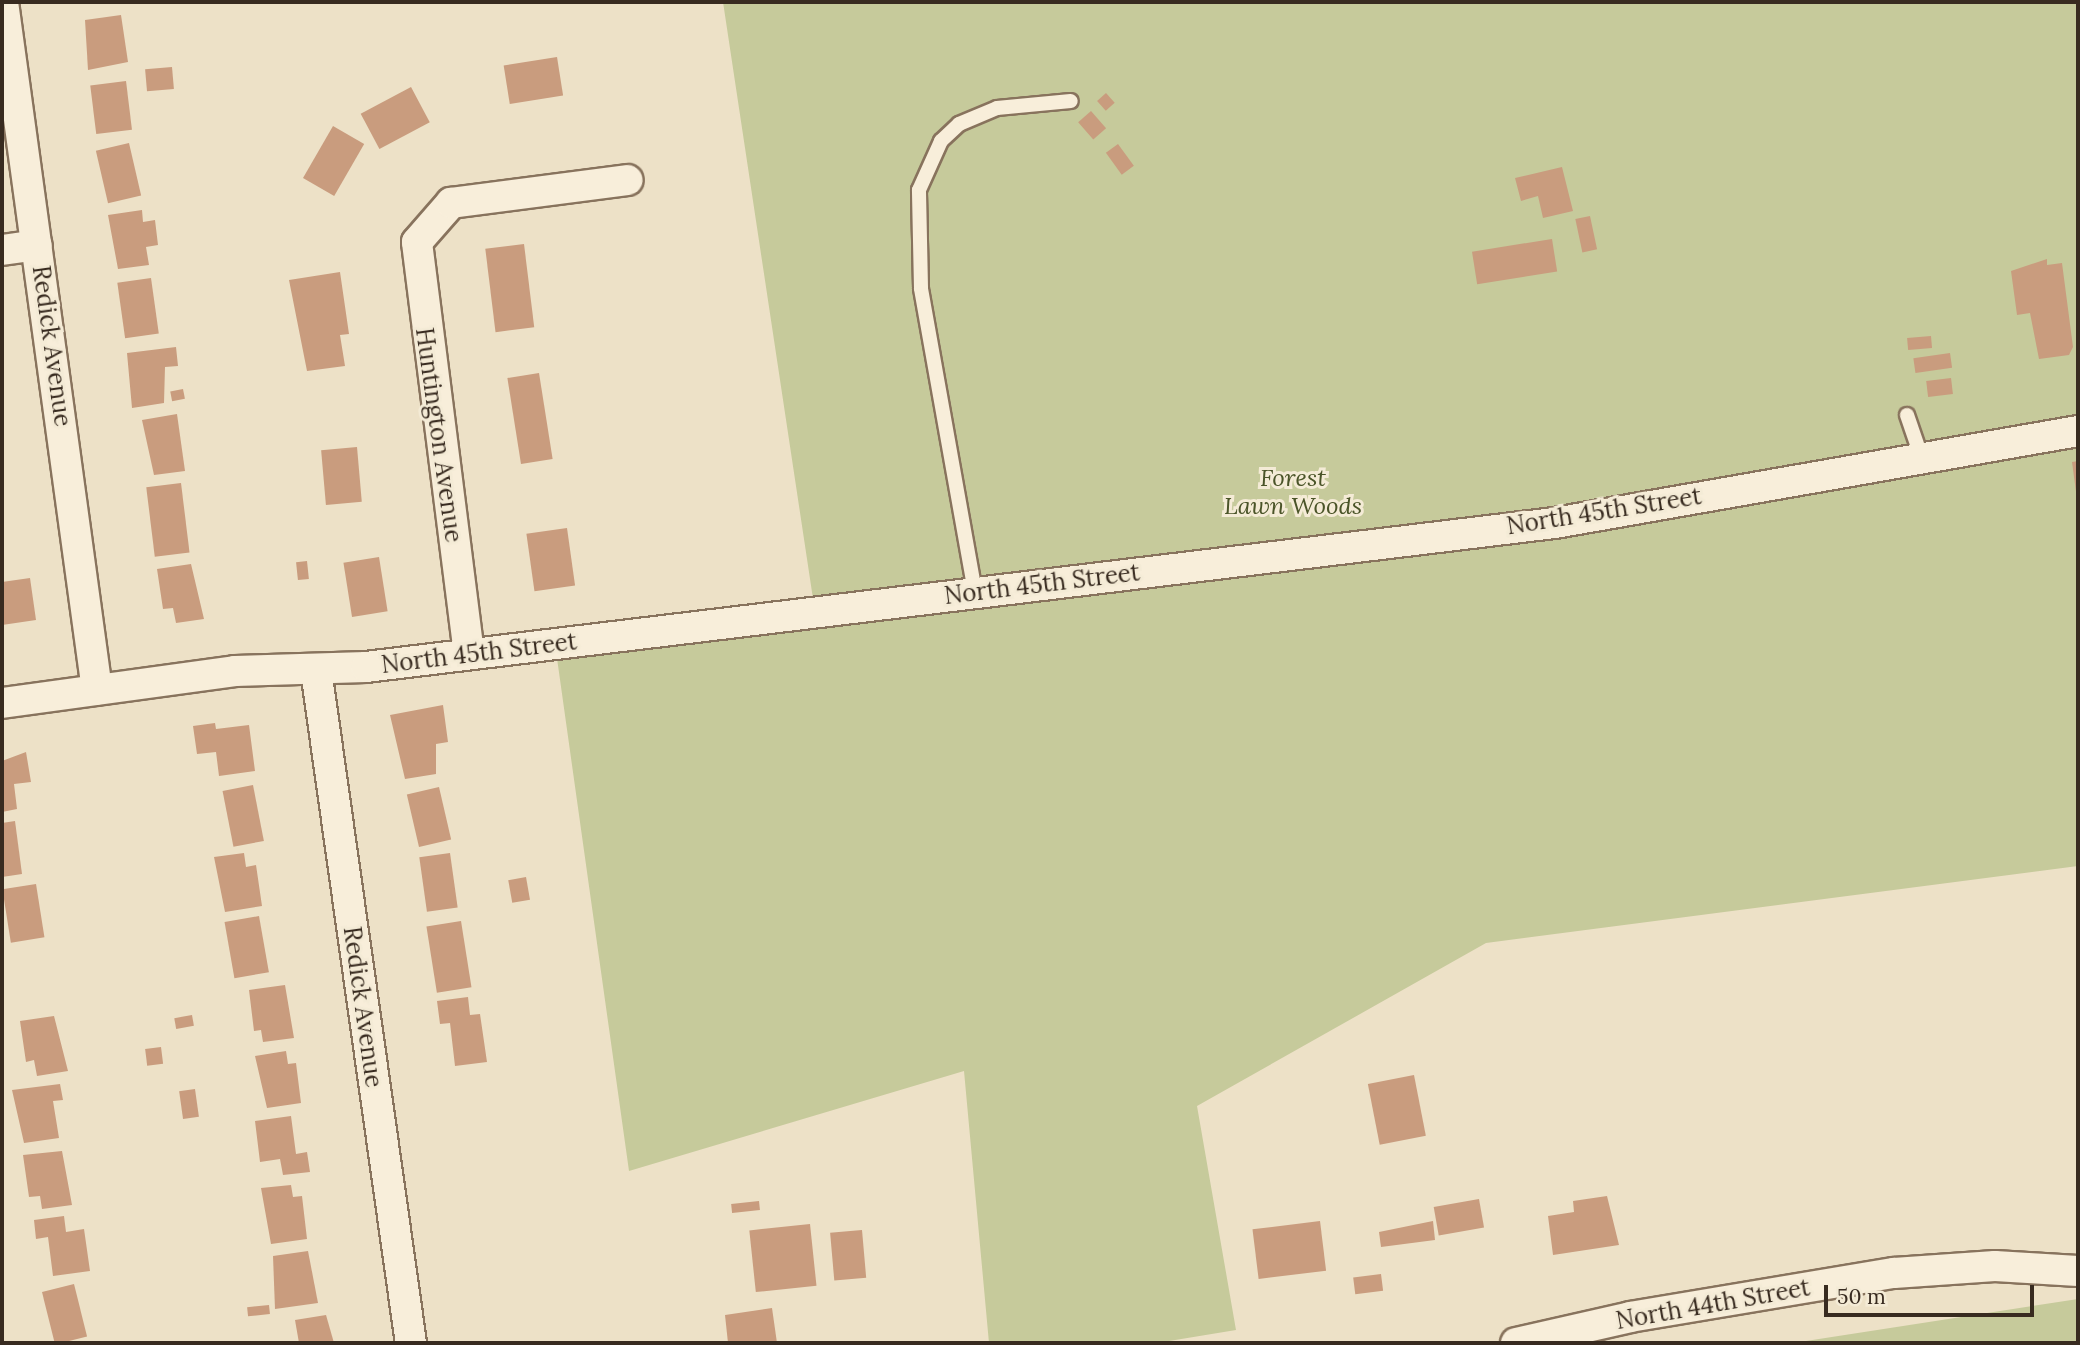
<!DOCTYPE html>
<style>
body{margin:0}
#map{position:relative;width:2080px;height:1345px;overflow:hidden;background:#ede1c7;font-family:Lora,serif}
div>[style]{position:absolute}
.green>*{inset:0;background:#c6ca9b}
.building>*{inset:0;background:#c99c7e;transform-origin:0 0}
.roads{filter:drop-shadow(2px 0 #88735d) drop-shadow(-2px 0 #88735d) drop-shadow(0 2px #88735d) drop-shadow(0 -2px #88735d)}
.service>*{height:14px;margin:-7px;padding:0 7px;transform-origin:7px;border-radius:7px;background:#f8eeda}
.minor>*{height:30px;margin:-15px;padding:0 15px;transform-origin:15px;border-radius:15px;background:#f8eeda}
span{translate:-50% -50%;white-space:nowrap;text-align:center;line-height:1.15;-webkit-text-stroke:6px #f4ebd6;paint-order:stroke}
.street-label{font-size:24px;color:#382b20}
.park-label{font-size:24px;color:#4a5428;font-style:italic}
.frame{position:absolute;inset:0;border:4px solid #382b20;pointer-events:none}
.scale{position:absolute;left:1824px;top:1285px;width:210px;height:32px;box-sizing:border-box;border:4px solid #382b20;border-top:0;padding-left:9px;font-size:21px;line-height:24px;white-space:nowrap;color:#382b20;-webkit-text-stroke:5px #f4ebd6;paint-order:stroke}
</style>
<div id="map">
<div class="green">
<i style="clip-path:polygon(723px 2px,2078px 2px,2078px 866px,1486px 943px,1197px 1106px,1236px 1330px,1157px 1343px,989px 1343px,964px 1071px,629px 1171px,555px 644px,815px 612px)"></i>
<i style="clip-path:polygon(2078px 1299px,2078px 1343px,1793px 1343px)"></i>
</div>
<div class="building">
<i style="clip-path:polygon(121px 15px,128px 62px,88px 70px,85px 20px)"></i>
<i style="left:557px;top:57px;width:39px;height:54px;rotate:81deg"></i>
<i style="left:172px;top:67px;width:22px;height:27px;rotate:85deg"></i>
<i style="left:126px;top:81px;width:49px;height:36px;rotate:83deg"></i>
<i style="left:411px;top:87px;width:40px;height:57px;rotate:62deg"></i>
<i style="left:1106px;top:93px;width:13px;height:12px;rotate:48deg"></i>
<i style="left:1091px;top:111px;width:23px;height:17px;rotate:49deg"></i>
<i style="left:333px;top:126px;width:36px;height:60px;rotate:30deg"></i>
<i style="left:129px;top:143px;width:54px;height:34px;rotate:77deg"></i>
<i style="left:1118px;top:144px;width:27px;height:15px;rotate:54deg"></i>
<i style="clip-path:polygon(1562px 167px,1573px 211px,1543px 218px,1538px 196px,1521px 201px,1515px 178px)"></i>
<i style="clip-path:polygon(142px 210px,143px 222px,155px 220px,158px 245px,146px 247px,149px 265px,118px 269px,108px 215px)"></i>
<i style="left:1590px;top:216px;width:34px;height:15px;rotate:78deg"></i>
<i style="left:1552px;top:239px;width:33px;height:81px;rotate:81deg"></i>
<i style="left:524px;top:244px;width:84px;height:39px;rotate:83deg"></i>
<i style="clip-path:polygon(2047px 259px,2047px 265px,2062px 263px,2073px 347px,2069px 355px,2039px 359px,2030px 313px,2017px 315px,2011px 271px)"></i>
<i style="clip-path:polygon(340px 272px,349px 334px,340px 335px,345px 366px,307px 371px,289px 280px)"></i>
<i style="left:151px;top:278px;width:56px;height:34px;rotate:82deg"></i>
<i style="left:1931px;top:336px;width:12px;height:24px;rotate:85deg"></i>
<i style="clip-path:polygon(176px 347px,178px 366px,165px 367px,164px 403px,132px 408px,127px 353px)"></i>
<i style="left:1950px;top:353px;width:15px;height:37px;rotate:82deg"></i>
<i style="left:539px;top:373px;width:87px;height:32px;rotate:81deg"></i>
<i style="left:1951px;top:378px;width:16px;height:25px;rotate:83deg"></i>
<i style="left:183px;top:389px;width:10px;height:13px;rotate:79deg"></i>
<i style="clip-path:polygon(177px 414px,185px 471px,154px 475px,142px 420px)"></i>
<i style="left:357px;top:447px;width:55px;height:36px;rotate:85deg"></i>
<i style="clip-path:polygon(2078px 461px,2078px 499px,2077px 499px,2072px 462px)"></i>
<i style="left:181px;top:483px;width:70px;height:35px;rotate:83deg"></i>
<i style="left:567px;top:528px;width:58px;height:41px;rotate:82deg"></i>
<i style="left:379px;top:557px;width:55px;height:36px;rotate:81deg"></i>
<i style="left:307px;top:561px;width:18px;height:11px;rotate:84deg"></i>
<i style="clip-path:polygon(191px 564px,204px 619px,176px 623px,173px 608px,163px 609px,157px 569px)"></i>
<i style="clip-path:polygon(30px 578px,36px 620px,2px 625px,2px 582px)"></i>
<i style="clip-path:polygon(443px 705px,448px 742px,436px 744px,436px 774px,405px 779px,390px 715px)"></i>
<i style="clip-path:polygon(215px 723px,216px 729px,249px 725px,255px 771px,219px 776px,216px 752px,197px 754px,193px 726px)"></i>
<i style="clip-path:polygon(26px 752px,31px 782px,14px 784px,17px 809px,2px 812px,2px 761px)"></i>
<i style="left:253px;top:785px;width:57px;height:31px;rotate:79deg"></i>
<i style="left:439px;top:787px;width:54px;height:33px;rotate:77deg"></i>
<i style="clip-path:polygon(15px 821px,22px 874px,2px 877px,2px 823px)"></i>
<i style="clip-path:polygon(244px 853px,246px 867px,256px 865px,262px 906px,225px 912px,214px 857px)"></i>
<i style="left:450px;top:853px;width:55px;height:31px;rotate:82deg"></i>
<i style="left:526px;top:877px;width:23px;height:18px;rotate:80deg"></i>
<i style="left:36px;top:884px;width:54px;height:34px;rotate:81deg"></i>
<i style="left:259px;top:916px;width:57px;height:35px;rotate:80deg"></i>
<i style="left:461px;top:921px;width:67px;height:35px;rotate:81deg"></i>
<i style="clip-path:polygon(285px 985px,294px 1038px,263px 1042px,261px 1030px,254px 1031px,249px 990px)"></i>
<i style="clip-path:polygon(468px 997px,470px 1015px,480px 1014px,487px 1062px,455px 1066px,450px 1023px,440px 1024px,437px 1001px)"></i>
<i style="left:192px;top:1015px;width:11px;height:18px;rotate:80deg"></i>
<i style="clip-path:polygon(54px 1016px,68px 1071px,37px 1076px,34px 1060px,26px 1062px,20px 1021px)"></i>
<i style="left:161px;top:1047px;width:17px;height:16px;rotate:83deg"></i>
<i style="clip-path:polygon(286px 1051px,288px 1064px,296px 1063px,301px 1103px,267px 1108px,255px 1056px)"></i>
<i style="left:1414px;top:1075px;width:62px;height:47px;rotate:79deg"></i>
<i style="clip-path:polygon(60px 1084px,63px 1100px,53px 1101px,59px 1138px,24px 1143px,12px 1090px)"></i>
<i style="left:195px;top:1089px;width:28px;height:16px;rotate:82deg"></i>
<i style="clip-path:polygon(291px 1116px,296px 1154px,307px 1152px,310px 1172px,283px 1175px,280px 1159px,260px 1162px,255px 1121px)"></i>
<i style="clip-path:polygon(62px 1151px,72px 1205px,42px 1209px,40px 1196px,29px 1197px,23px 1155px)"></i>
<i style="clip-path:polygon(291px 1185px,293px 1197px,302px 1196px,307px 1239px,271px 1244px,261px 1188px)"></i>
<i style="clip-path:polygon(1607px 1196px,1619px 1245px,1553px 1255px,1548px 1216px,1574px 1212px,1573px 1201px)"></i>
<i style="left:1479px;top:1199px;width:29px;height:46px;rotate:80deg"></i>
<i style="left:759px;top:1201px;width:9px;height:28px;rotate:84deg"></i>
<i style="clip-path:polygon(64px 1216px,66px 1232px,84px 1229px,90px 1271px,53px 1276px,48px 1237px,36px 1239px,34px 1220px)"></i>
<i style="left:1320px;top:1221px;width:50px;height:68px;rotate:83deg"></i>
<i style="clip-path:polygon(1433px 1221px,1435px 1240px,1381px 1247px,1379px 1232px)"></i>
<i style="left:810px;top:1224px;width:62px;height:61px;rotate:84deg"></i>
<i style="left:862px;top:1230px;width:48px;height:32px;rotate:85deg"></i>
<i style="clip-path:polygon(308px 1251px,318px 1303px,275px 1309px,273px 1256px)"></i>
<i style="left:1381px;top:1274px;width:17px;height:28px;rotate:83deg"></i>
<i style="left:74px;top:1284px;width:54px;height:33px;rotate:76deg"></i>
<i style="left:269px;top:1305px;width:9px;height:22px;rotate:84deg"></i>
<i style="clip-path:polygon(772px 1308px,777px 1343px,728px 1343px,725px 1315px)"></i>
<i style="clip-path:polygon(326px 1315px,334px 1343px,299px 1343px,295px 1320px)"></i>
</div>
<div class="roads">
<div class="service">
<i style="left:1907px;top:415px;width:43px;rotate:71.1deg"></i>
<i style="left:975px;top:592px;width:309px;rotate:-100.1deg"></i>
<i style="left:921px;top:288px;width:98px;rotate:-91.2deg"></i>
<i style="left:919px;top:190px;width:54px;rotate:-65.8deg"></i>
<i style="left:941px;top:141px;width:25px;rotate:-43deg"></i>
<i style="left:959px;top:124px;width:41px;rotate:-22.8deg"></i>
<i style="left:997px;top:108px;width:74px;rotate:-5.4deg"></i>
</div>
<div class="minor">
<i style="left:3px;top:2px;width:694px;rotate:82.22deg"></i>
<i style="left:2px;top:250px;width:35px;rotate:-8deg"></i>
<i style="left:469px;top:654px;width:415px;rotate:-97.2deg"></i>
<i style="left:417px;top:242px;width:52px;rotate:-48.9deg"></i>
<i style="left:451px;top:203px;width:178px;rotate:-7.4deg"></i>
<i style="left:316px;top:670px;width:680px;rotate:81.97deg"></i>
<i style="left:2px;top:703px;width:235px;rotate:-7.8deg"></i>
<i style="left:235px;top:671px;width:131px;rotate:-1.7deg"></i>
<i style="left:366px;top:667px;width:1198px;rotate:-6.91deg"></i>
<i style="left:1555px;top:523px;width:531px;rotate:-9.98deg"></i>
<i style="left:1516px;top:1343px;width:117px;rotate:-12.8deg"></i>
<i style="left:1630px;top:1317px;width:268px;rotate:-9.5deg"></i>
<i style="left:1894px;top:1273px;width:101px;rotate:-4deg"></i>
<i style="left:1995px;top:1266px;width:83px;rotate:3.4deg"></i>
</div>
</div>
<div class="street-label">
<span style="left:52px;top:346px;rotate:82deg">Redick Avenue</span>
<span style="left:439px;top:435px;rotate:82deg">Huntington Avenue</span>
<span style="left:1604px;top:511px;rotate:-9deg">North 45th Street</span>
<span style="left:1042px;top:584px;rotate:-7deg">North 45th Street</span>
<span style="left:479px;top:653px;rotate:-7deg">North 45th Street</span>
<span style="left:363px;top:1007px;rotate:82deg">Redick Avenue</span>
<span style="left:1713px;top:1304px;rotate:-10deg">North 44th Street</span>
</div>
<div class="park-label">
<span style="left:1293px;top:492px">Forest<br>Lawn Woods</span>
</div>
<div class="frame"></div>
<div class="scale">50 m</div>
</div>
